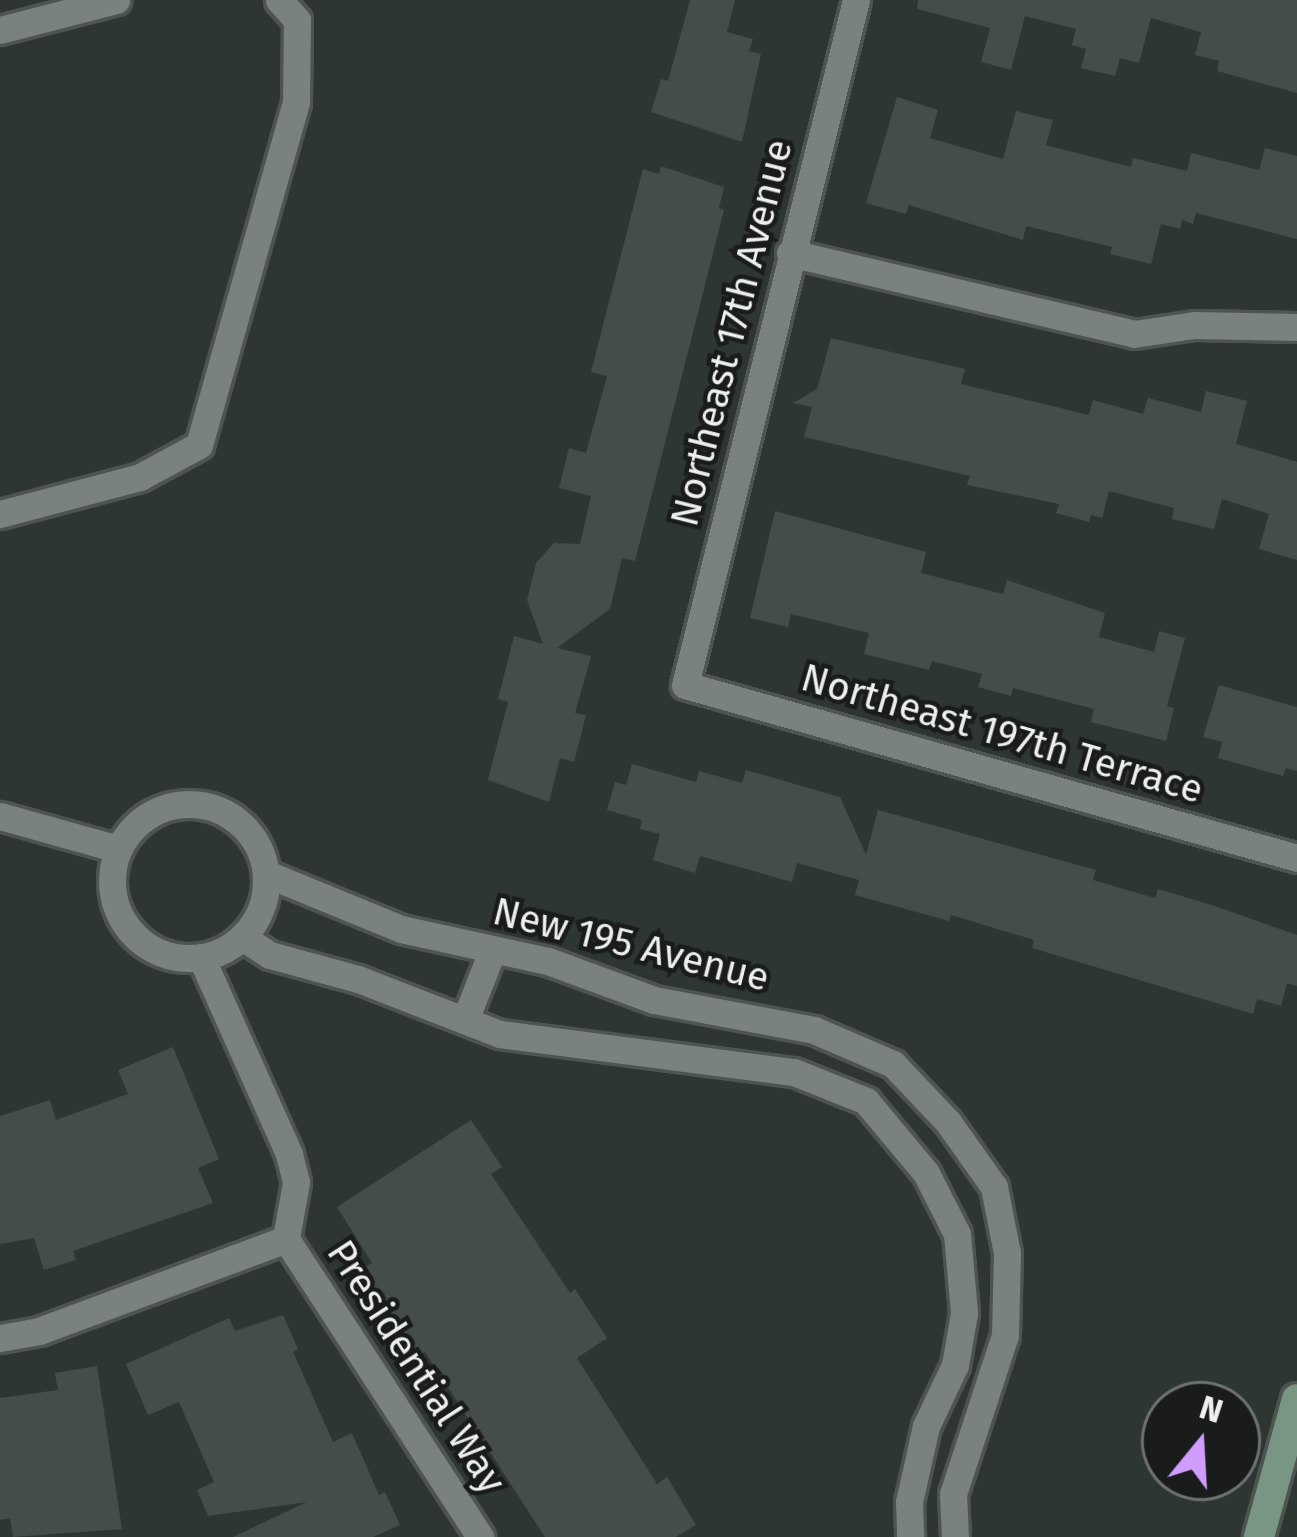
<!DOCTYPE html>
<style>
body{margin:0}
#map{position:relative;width:1297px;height:1537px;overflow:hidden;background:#2e3631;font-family:"Fira Sans",sans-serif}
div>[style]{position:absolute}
.building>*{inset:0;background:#454d48}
.roads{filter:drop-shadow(3px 0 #4e5450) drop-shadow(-3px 0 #4e5450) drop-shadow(0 3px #4e5450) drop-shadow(0 -3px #4e5450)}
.street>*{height:27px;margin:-13.5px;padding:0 13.5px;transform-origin:13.5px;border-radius:13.5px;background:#79827c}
.street>.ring{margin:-13.5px;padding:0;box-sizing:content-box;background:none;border:27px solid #79827c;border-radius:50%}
.secondary>*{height:30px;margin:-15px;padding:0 15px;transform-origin:15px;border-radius:15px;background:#799684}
span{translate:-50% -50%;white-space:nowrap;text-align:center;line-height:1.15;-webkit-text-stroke:9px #191c1a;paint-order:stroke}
.street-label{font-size:39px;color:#ecf1ee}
.north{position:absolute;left:1141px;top:1381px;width:120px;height:120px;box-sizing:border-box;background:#191c1a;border:3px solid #6d716f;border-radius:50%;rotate:18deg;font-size:33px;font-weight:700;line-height:48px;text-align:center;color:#ecf1ee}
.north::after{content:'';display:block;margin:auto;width:42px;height:54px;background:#d09dff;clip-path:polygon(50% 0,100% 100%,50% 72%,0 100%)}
</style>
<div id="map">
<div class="building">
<i style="clip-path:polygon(690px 0,735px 0,727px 32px,753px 39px,749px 51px,761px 54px,742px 142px,651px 112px,661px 79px,668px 81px)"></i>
<i style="clip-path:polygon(918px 0,1297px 0,1297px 93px,1217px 71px,1219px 61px,1195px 55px,1201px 32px,1151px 18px,1139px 63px,1120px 58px,1115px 76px,1081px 68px,1086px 49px,1072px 45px,1076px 29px,1025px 16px,1011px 70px,981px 62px,990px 28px,917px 9px)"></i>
<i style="clip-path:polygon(897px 97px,938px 110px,930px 138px,1003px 159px,1016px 111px,1053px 120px,1046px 145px,1131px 167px,1133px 158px,1187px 171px,1191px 153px,1259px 170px,1265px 148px,1297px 156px,1297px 239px,1196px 213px,1193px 224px,1182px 220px,1180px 229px,1161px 224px,1151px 264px,1110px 254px,1112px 247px,1026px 226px,1023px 240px,909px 205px,906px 214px,866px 203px)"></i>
<i style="clip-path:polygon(661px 166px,724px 187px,719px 208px,724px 210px,635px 561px,622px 558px,610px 609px,557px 648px,591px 656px,575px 713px,586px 715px,574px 762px,560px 758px,549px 802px,488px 780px,508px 702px,498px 699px,514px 636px,543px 644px,527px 600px,536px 563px,554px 543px,580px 544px,591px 496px,559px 488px,569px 448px,586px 453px,607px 376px,591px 372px,643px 169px,659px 174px)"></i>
<i style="clip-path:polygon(831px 338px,965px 369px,961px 384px,1089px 415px,1093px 400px,1143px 414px,1148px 398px,1201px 412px,1206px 391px,1247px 401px,1236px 444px,1297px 462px,1297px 560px,1259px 549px,1269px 514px,1222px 499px,1214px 529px,1172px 519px,1174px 508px,1109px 491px,1102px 518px,1091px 515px,1089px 522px,1056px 513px,1059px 504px,967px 485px,970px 476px,804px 437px,812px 407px,793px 403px,817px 389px)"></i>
<i style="clip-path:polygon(775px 511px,926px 552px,921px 573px,1003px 594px,1007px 580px,1105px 613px,1099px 637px,1154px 652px,1159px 631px,1185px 638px,1167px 706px,1174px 708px,1166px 741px,1091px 722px,1094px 709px,1013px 688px,1011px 696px,978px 687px,982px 674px,932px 661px,929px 670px,864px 654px,869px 633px,791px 614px,788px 627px,750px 618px)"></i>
<i style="clip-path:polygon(1219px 685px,1297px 707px,1297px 771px,1286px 768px,1283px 776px,1218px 758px,1222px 742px,1203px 737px)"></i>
<i style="clip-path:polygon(632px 764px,696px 782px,699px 771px,742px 783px,746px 770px,840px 797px,866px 855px,878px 810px,1096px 870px,1093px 880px,1155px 898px,1158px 889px,1215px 906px,1297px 935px,1297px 986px,1287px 983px,1281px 1006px,1257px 999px,1253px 1014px,1032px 948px,1034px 940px,951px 915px,949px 921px,855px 895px,859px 880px,797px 863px,792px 882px,700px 856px,695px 873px,653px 860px,660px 834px,640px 829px,642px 820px,607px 810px,615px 782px,626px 785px)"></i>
<i style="clip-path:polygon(173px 1047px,219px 1159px,198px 1168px,213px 1203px,73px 1251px,76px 1260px,44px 1270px,34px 1238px,0 1244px,0 1116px,50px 1100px,56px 1120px,128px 1094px,118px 1070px)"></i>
<i style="clip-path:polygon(471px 1120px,502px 1167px,491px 1174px,570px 1293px,575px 1289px,607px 1338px,577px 1358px,657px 1484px,667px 1477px,696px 1525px,676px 1537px,545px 1537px,425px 1352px,417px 1358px,363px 1269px,372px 1263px,337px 1207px)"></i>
<i style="clip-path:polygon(283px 1315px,298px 1349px,293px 1352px,333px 1442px,352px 1433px,379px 1495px,385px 1492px,400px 1525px,373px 1537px,233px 1537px,307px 1502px,208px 1516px,197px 1490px,214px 1482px,179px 1402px,148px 1415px,126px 1364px,229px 1318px,235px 1331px)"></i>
<i style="clip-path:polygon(97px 1366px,122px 1529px,13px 1537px,10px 1518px,0 1520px,0 1398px,58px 1390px,55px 1373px)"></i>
</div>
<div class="roads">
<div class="street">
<i style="left:856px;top:0;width:706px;rotate:104.02deg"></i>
<i style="left:685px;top:685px;width:636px;rotate:15.78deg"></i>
<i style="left:0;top:30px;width:120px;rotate:-14.5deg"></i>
<i style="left:790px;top:253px;width:353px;rotate:13.2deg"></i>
<i style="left:1134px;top:334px;width:61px;rotate:-8.5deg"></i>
<i style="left:1194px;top:325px;width:103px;rotate:1.1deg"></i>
<i style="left:0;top:514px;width:145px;rotate:-14.8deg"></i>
<i style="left:140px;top:477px;width:67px;rotate:-28.5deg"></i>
<i style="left:199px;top:445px;width:356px;rotate:-74.2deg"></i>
<i style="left:296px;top:102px;width:82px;rotate:-89.3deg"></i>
<i style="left:297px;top:20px;width:27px;rotate:-132deg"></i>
<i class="ring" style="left:112px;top:804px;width:127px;height:127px"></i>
<i style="left:0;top:816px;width:123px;rotate:15.6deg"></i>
<i style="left:267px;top:874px;width:145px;rotate:22.3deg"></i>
<i style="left:401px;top:929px;width:150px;rotate:12.3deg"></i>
<i style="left:548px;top:961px;width:113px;rotate:20.2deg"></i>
<i style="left:654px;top:1000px;width:163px;rotate:10.6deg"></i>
<i style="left:814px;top:1030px;width:86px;rotate:23.3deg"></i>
<i style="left:893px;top:1064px;width:80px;rotate:46.5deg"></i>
<i style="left:948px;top:1122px;width:80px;rotate:54.7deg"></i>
<i style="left:994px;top:1187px;width:67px;rotate:78.9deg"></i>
<i style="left:1007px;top:1253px;width:82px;rotate:91.4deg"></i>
<i style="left:1005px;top:1335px;width:167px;rotate:108.1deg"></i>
<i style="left:953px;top:1494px;width:43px;rotate:87.3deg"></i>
<i style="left:242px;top:937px;width:33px;rotate:33deg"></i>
<i style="left:270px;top:955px;width:91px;rotate:15.3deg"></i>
<i style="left:358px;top:979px;width:152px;rotate:21.2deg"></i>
<i style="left:500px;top:1034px;width:296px;rotate:7.4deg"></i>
<i style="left:794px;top:1072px;width:78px;rotate:21.9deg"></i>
<i style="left:866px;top:1101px;width:94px;rotate:50.2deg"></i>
<i style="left:926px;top:1173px;width:68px;rotate:63.1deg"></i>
<i style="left:957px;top:1234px;width:79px;rotate:84.9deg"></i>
<i style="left:964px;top:1313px;width:53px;rotate:99.8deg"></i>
<i style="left:955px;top:1365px;width:68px;rotate:115.4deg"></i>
<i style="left:926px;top:1426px;width:78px;rotate:102.6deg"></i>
<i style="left:909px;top:1502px;width:35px;rotate:88deg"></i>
<i style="left:201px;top:957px;width:216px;rotate:65.9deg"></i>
<i style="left:289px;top:1154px;width:29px;rotate:76deg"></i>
<i style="left:296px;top:1182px;width:58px;rotate:100deg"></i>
<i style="left:465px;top:1020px;width:76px;rotate:-68.5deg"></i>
<i style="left:286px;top:1239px;width:356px;rotate:56.9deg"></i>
<i style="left:0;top:1338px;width:40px;rotate:-10deg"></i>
<i style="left:39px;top:1331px;width:264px;rotate:-20.4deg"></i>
</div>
<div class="secondary">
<i style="left:1259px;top:1537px;width:143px;rotate:-74.6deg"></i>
</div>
</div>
<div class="street-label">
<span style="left:732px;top:333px;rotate:-76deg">Northeast 17th Avenue</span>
<span style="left:1002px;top:734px;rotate:16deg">Northeast 197th Terrace</span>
<span style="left:631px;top:945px;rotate:14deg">New 195 Avenue</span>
<span style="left:416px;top:1367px;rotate:57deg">Presidential Way</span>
</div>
<div class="north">N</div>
</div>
